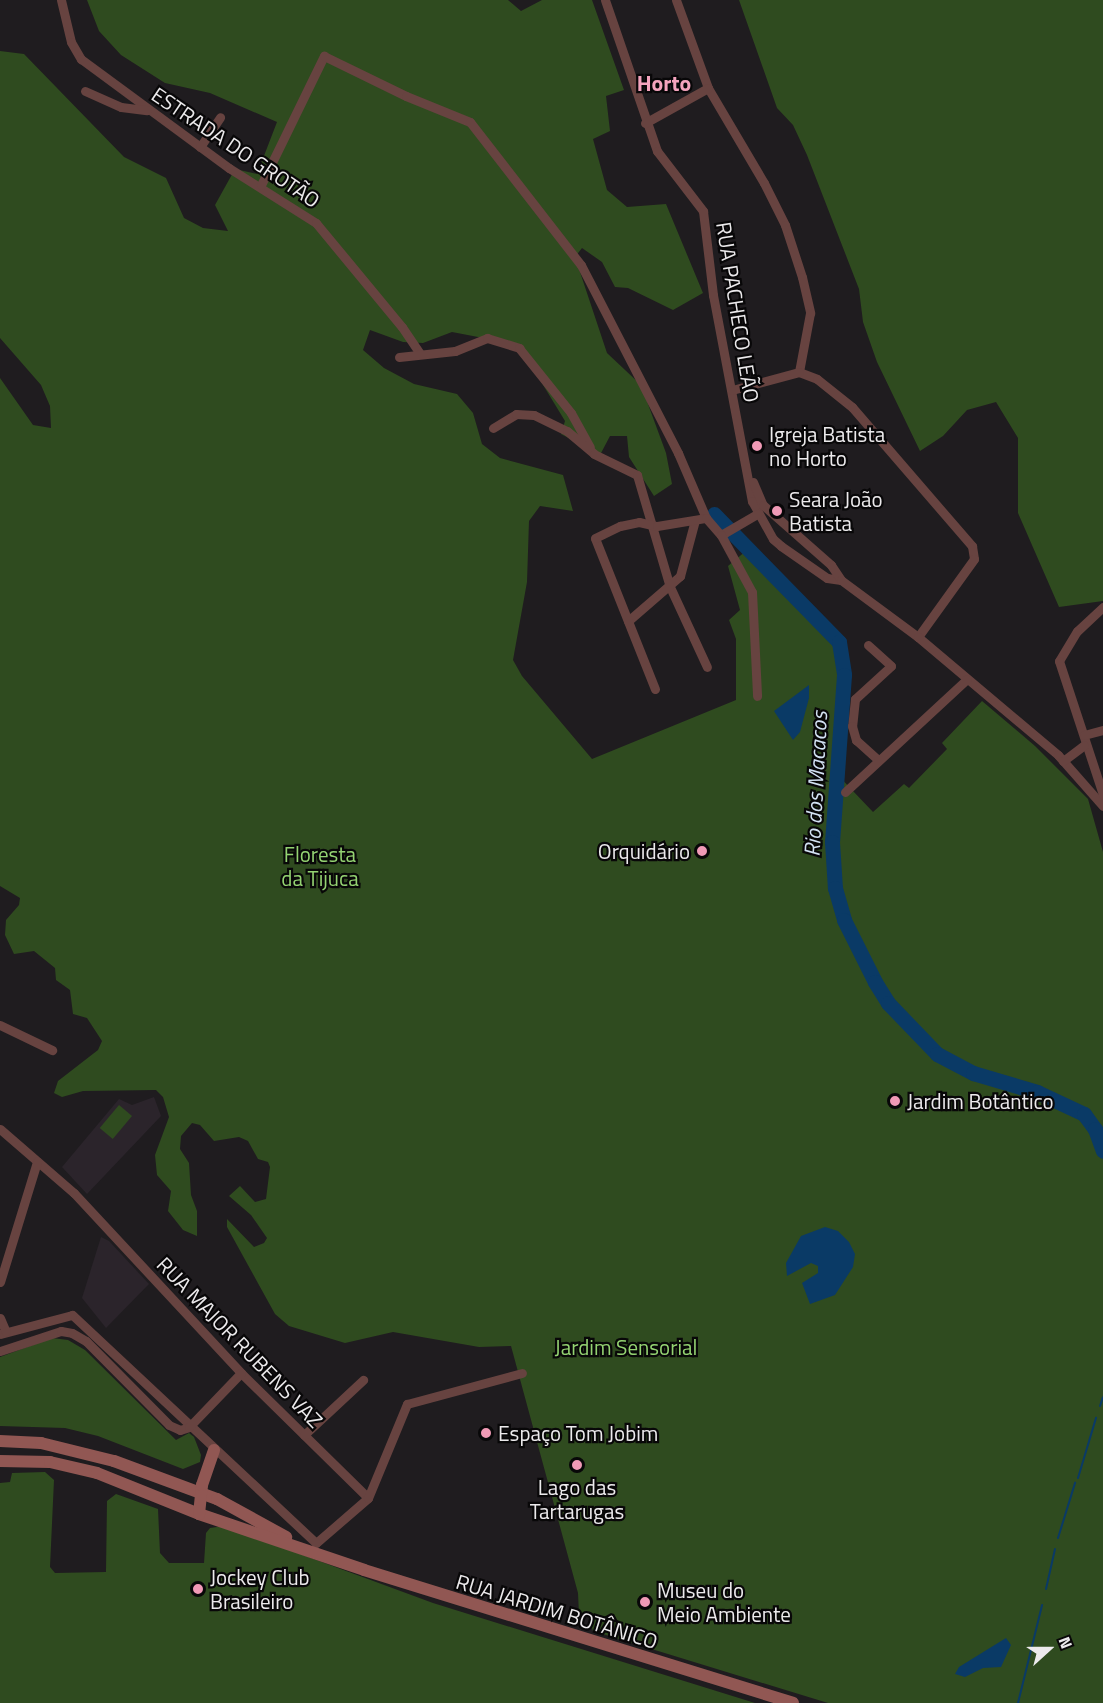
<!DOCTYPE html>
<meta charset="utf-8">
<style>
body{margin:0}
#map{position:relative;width:1103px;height:1703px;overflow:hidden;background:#1f1c1f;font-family:"Titillium Web",sans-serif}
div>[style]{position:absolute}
.built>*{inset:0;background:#2b242b}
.green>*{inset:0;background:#2f4b1f;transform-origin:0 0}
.water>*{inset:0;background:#0a3a66}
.stream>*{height:2px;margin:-1px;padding:0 1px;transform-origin:1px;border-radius:1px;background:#0a3a66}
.river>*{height:15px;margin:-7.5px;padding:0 7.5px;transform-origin:7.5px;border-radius:7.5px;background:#0a3a66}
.minor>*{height:9px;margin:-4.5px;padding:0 4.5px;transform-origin:4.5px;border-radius:4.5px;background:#674340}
.secondary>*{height:12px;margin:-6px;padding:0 6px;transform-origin:6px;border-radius:6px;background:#915753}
.dots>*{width:16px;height:16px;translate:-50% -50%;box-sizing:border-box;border:3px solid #080708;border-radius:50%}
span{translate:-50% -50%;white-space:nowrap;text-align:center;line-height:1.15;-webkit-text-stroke:4.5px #080708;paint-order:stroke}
.street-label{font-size:21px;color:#eceaec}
.poi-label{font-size:21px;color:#eceaec}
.left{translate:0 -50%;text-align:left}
.right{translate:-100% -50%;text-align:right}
.park-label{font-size:21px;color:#94d372}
.neighbourhood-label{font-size:22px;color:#f5a4be;font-weight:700}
.water-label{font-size:22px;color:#d3e2f3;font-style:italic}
.north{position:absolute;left:1019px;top:1619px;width:60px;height:60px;-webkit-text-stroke:4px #080708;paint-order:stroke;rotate:69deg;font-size:16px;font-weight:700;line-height:24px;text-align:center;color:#eceaec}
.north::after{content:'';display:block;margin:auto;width:21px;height:27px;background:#eceaec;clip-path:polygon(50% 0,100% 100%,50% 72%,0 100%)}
</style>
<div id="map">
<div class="built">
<i style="clip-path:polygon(154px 1097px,161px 1116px,87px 1194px,62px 1167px,119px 1099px,132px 1105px)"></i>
<i style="clip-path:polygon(101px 1237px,109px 1241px,149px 1284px,106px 1328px,82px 1298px)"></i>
</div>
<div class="green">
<i style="clip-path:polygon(87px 0,508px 0,521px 11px,542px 0,592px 0,624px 90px,606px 96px,610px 131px,593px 139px,607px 190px,627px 207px,666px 204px,703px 293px,673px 310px,628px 288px,615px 287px,602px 262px,582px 248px,575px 257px,607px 353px,641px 385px,666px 453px,672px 484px,654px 496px,629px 457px,627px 436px,610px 436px,600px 455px,561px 434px,565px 421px,523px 352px,499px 341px,452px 332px,423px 343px,403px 342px,370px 330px,363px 350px,384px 368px,414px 384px,457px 394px,473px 413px,482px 444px,500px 458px,563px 475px,573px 511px,540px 506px,529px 521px,527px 582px,513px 660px,522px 676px,592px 759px,736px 700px,736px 639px,729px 620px,740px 610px,728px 566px,747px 550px,839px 644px,833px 770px,873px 812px,904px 784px,909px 788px,947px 749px,942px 743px,982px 701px,1035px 746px,1088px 799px,1103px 852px,1103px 1703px,828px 1703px,593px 1631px,588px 1616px,579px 1615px,578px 1593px,511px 1346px,479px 1347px,393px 1332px,345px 1343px,289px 1326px,275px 1314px,227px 1227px,227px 1219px,254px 1247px,264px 1243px,267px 1238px,251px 1215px,229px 1196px,240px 1186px,255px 1202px,266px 1199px,270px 1167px,268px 1162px,258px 1159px,248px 1141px,239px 1137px,214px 1141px,200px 1125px,192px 1123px,181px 1136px,180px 1149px,189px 1163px,191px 1195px,197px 1211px,197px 1236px,183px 1230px,168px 1211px,171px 1191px,157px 1175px,155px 1155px,169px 1117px,163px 1097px,156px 1090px,83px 1091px,62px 1097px,54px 1093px,58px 1081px,98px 1050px,102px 1041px,87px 1018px,73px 1014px,70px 990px,56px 980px,55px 968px,34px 951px,14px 954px,5px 935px,6px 920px,19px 905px,20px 898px,0 886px,0 378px,33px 425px,51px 428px,50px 406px,41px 385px,0 338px,0 51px,24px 54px,124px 157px,166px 178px,184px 218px,203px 228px,228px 231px,215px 205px,235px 169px,257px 174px,277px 122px,210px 93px,165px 83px,121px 55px,99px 31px)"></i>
<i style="clip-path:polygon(739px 0,1103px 0,1103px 601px,1059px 607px,1018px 513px,1018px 438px,996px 402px,967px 410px,943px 436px,920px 451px,877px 362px,863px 322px,859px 289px,807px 155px,793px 125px,777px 108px)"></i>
<i style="left:119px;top:1105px;width:17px;height:30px;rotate:40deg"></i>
<i style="clip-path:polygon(52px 1338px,68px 1340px,85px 1350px,176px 1440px,189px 1433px,194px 1437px,201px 1455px,200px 1462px,183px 1469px,98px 1436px,65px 1428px,0 1426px,0 1357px)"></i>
<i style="clip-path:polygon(45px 1472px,54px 1480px,50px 1567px,55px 1573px,106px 1572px,107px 1501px,116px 1494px,158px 1509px,160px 1553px,169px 1563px,204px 1563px,206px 1533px,210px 1528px,224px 1526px,433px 1603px,755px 1703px,0 1703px,0 1483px,10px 1482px,12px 1473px)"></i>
</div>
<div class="water">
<i style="clip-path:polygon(809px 685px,809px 698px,800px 732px,793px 740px,774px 711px)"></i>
<i style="clip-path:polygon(825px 1227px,838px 1231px,849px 1242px,855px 1254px,853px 1267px,835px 1295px,810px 1304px,802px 1283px,818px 1273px,818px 1266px,811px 1263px,787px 1276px,786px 1263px,801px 1236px)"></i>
<i style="clip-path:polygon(1006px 1638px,1011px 1645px,1001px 1667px,983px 1668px,965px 1677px,955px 1674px,959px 1667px)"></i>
</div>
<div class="stream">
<i style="left:1100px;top:1406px;width:9px;rotate:-72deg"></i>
<i style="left:1078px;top:1478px;width:63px;rotate:-73.3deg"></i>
<i style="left:1058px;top:1538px;width:58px;rotate:-72.8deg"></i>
<i style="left:1046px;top:1589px;width:41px;rotate:-77.3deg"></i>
<i style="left:1018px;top:1703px;width:101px;rotate:-76.2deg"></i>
</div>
<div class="river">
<i style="left:714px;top:514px;width:179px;rotate:45.7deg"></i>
<i style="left:839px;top:642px;width:33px;rotate:81deg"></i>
<i style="left:844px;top:675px;width:167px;rotate:94.1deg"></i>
<i style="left:832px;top:842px;width:46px;rotate:86.3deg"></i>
<i style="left:835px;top:888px;width:33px;rotate:74deg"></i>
<i style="left:844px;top:920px;width:69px;rotate:63.4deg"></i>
<i style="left:875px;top:982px;width:25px;rotate:58deg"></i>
<i style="left:888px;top:1003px;width:71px;rotate:46.1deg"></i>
<i style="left:937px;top:1054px;width:41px;rotate:27.8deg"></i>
<i style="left:973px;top:1073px;width:67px;rotate:16.5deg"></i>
<i style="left:1037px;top:1092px;width:52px;rotate:25.1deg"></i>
<i style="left:1084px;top:1114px;width:19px;rotate:54deg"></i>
<i style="left:1095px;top:1129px;width:23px;rotate:70deg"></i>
</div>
<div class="minor">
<i style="left:61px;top:0;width:43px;rotate:76.6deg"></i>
<i style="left:71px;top:42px;width:20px;rotate:60deg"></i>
<i style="left:81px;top:59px;width:184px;rotate:36.4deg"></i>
<i style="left:229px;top:168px;width:103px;rotate:32.3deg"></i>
<i style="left:316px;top:223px;width:135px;rotate:50.4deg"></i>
<i style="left:402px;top:327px;width:32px;rotate:56deg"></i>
<i style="left:605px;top:0;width:160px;rotate:71deg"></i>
<i style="left:657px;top:151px;width:76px;rotate:52.5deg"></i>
<i style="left:703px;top:211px;width:85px;rotate:83.2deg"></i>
<i style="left:713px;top:295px;width:210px;rotate:79.3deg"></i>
<i style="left:752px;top:501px;width:43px;rotate:61.1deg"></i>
<i style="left:773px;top:539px;width:11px;rotate:41deg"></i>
<i style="left:781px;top:546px;width:56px;rotate:34.8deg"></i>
<i style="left:827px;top:578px;width:14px;rotate:8deg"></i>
<i style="left:676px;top:0;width:94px;rotate:70deg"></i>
<i style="left:708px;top:88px;width:110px;rotate:59.5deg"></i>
<i style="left:764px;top:183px;width:47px;rotate:63.4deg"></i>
<i style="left:785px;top:225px;width:55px;rotate:71.9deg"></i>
<i style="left:802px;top:277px;width:37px;rotate:77deg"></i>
<i style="left:810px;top:313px;width:60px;rotate:100.6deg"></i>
<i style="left:85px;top:91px;width:39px;rotate:24deg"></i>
<i style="left:121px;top:107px;width:26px;rotate:7deg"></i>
<i style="left:645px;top:123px;width:72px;rotate:-29.1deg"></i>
<i style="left:200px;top:147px;width:36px;rotate:-56deg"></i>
<i style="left:261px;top:185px;width:144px;rotate:-64deg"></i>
<i style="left:324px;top:56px;width:91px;rotate:26deg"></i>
<i style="left:406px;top:96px;width:69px;rotate:22.1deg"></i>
<i style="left:470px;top:122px;width:181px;rotate:52.2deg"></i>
<i style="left:581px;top:265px;width:212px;rotate:62.7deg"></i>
<i style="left:678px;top:453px;width:71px;rotate:66.7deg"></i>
<i style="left:399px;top:357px;width:56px;rotate:-6.1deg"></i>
<i style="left:455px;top:351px;width:35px;rotate:-22deg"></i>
<i style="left:487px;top:338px;width:34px;rotate:17deg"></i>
<i style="left:519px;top:348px;width:83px;rotate:51.3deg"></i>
<i style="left:571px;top:413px;width:39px;rotate:61deg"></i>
<i style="left:799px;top:372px;width:19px;rotate:21deg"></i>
<i style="left:817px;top:379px;width:45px;rotate:38.7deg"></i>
<i style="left:852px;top:407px;width:184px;rotate:49.2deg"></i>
<i style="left:972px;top:546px;width:13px;rotate:81deg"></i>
<i style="left:974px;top:559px;width:96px;rotate:125.7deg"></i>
<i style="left:732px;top:390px;width:69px;rotate:-15deg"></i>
<i style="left:493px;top:428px;width:27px;rotate:-31deg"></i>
<i style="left:516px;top:414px;width:18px;rotate:3deg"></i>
<i style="left:534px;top:415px;width:37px;rotate:26deg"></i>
<i style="left:567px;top:431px;width:35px;rotate:40deg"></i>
<i style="left:594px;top:454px;width:48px;rotate:26deg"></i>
<i style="left:637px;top:475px;width:117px;rotate:73.6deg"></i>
<i style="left:670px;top:587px;width:88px;rotate:65.2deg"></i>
<i style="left:753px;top:482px;width:25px;rotate:67deg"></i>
<i style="left:763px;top:505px;width:91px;rotate:41.4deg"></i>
<i style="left:831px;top:565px;width:18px;rotate:56deg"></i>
<i style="left:841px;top:580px;width:96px;rotate:36.5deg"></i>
<i style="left:918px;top:637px;width:183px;rotate:40.1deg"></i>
<i style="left:1058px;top:755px;width:68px;rotate:48.6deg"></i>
<i style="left:721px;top:535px;width:42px;rotate:-30.3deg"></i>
<i style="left:1103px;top:607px;width:35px;rotate:137deg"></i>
<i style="left:1077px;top:631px;width:35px;rotate:121deg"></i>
<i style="left:1059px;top:661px;width:141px;rotate:71.8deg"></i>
<i style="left:628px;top:621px;width:69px;rotate:-40.9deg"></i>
<i style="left:680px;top:576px;width:58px;rotate:-75deg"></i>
<i style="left:868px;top:645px;width:31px;rotate:42deg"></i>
<i style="left:891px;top:666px;width:49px;rotate:137.5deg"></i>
<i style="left:855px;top:699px;width:27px;rotate:96deg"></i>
<i style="left:852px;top:726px;width:15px;rotate:74deg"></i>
<i style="left:856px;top:740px;width:28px;rotate:42deg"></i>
<i style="left:655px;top:689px;width:162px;rotate:-111.7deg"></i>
<i style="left:595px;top:538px;width:28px;rotate:-26deg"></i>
<i style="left:620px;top:526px;width:19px;rotate:-12deg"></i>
<i style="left:639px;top:522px;width:18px;rotate:13deg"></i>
<i style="left:657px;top:526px;width:50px;rotate:-9.3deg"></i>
<i style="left:706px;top:518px;width:23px;rotate:49deg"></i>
<i style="left:721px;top:535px;width:65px;rotate:61.5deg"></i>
<i style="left:752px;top:592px;width:104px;rotate:87.2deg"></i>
<i style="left:1084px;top:735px;width:20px;rotate:-15deg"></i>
<i style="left:1063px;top:761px;width:26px;rotate:-37deg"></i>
<i style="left:845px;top:792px;width:166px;rotate:-42.8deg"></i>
<i style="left:0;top:1025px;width:58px;rotate:25.7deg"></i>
<i style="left:0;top:1129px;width:98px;rotate:40.9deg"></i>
<i style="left:74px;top:1193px;width:246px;rotate:47.1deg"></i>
<i style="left:241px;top:1373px;width:178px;rotate:44.5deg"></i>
<i style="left:368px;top:1498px;width:69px;rotate:139.1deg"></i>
<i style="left:316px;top:1543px;width:334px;rotate:-136.9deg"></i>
<i style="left:72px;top:1315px;width:74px;rotate:165.2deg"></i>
<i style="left:0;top:1282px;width:126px;rotate:-72.9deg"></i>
<i style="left:0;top:1318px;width:15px;rotate:67deg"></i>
<i style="left:0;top:1351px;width:64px;rotate:-18.2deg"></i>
<i style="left:61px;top:1331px;width:11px;rotate:10deg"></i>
<i style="left:72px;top:1333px;width:16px;rotate:30deg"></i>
<i style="left:86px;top:1341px;width:118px;rotate:45.3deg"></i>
<i style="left:169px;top:1425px;width:12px;rotate:24deg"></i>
<i style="left:180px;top:1430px;width:9px;rotate:-18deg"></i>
<i style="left:189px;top:1427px;width:75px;rotate:-46.1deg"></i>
<i style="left:304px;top:1435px;width:81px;rotate:-43deg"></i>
<i style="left:368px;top:1498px;width:102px;rotate:-67.5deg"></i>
<i style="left:407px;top:1404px;width:119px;rotate:-15.1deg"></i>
</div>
<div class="secondary">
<i style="left:0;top:1441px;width:41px;rotate:2.8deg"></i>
<i style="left:41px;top:1443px;width:75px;rotate:13.9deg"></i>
<i style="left:114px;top:1461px;width:110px;rotate:20.3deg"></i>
<i style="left:217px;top:1499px;width:79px;rotate:28.8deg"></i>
<i style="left:0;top:1461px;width:50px;rotate:1.1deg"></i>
<i style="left:50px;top:1462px;width:48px;rotate:13.2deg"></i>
<i style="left:97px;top:1473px;width:110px;rotate:21.9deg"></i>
<i style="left:199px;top:1514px;width:174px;rotate:18.7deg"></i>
<i style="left:364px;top:1570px;width:449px;rotate:17.2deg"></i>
<i style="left:199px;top:1514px;width:29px;rotate:-84deg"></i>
<i style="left:202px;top:1485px;width:37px;rotate:-71deg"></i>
</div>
<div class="dots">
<i style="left:757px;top:446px;background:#f09ab6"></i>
<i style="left:777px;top:511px;background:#f09ab6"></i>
<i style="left:702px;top:851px;background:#f09ab6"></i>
<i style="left:895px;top:1101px;background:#f09ab6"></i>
<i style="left:486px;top:1433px;background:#f09ab6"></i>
<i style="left:577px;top:1465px;background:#f09ab6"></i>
<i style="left:198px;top:1589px;background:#f09ab6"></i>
<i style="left:645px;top:1602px;background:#f09ab6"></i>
</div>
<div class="street-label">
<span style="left:236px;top:147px;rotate:34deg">ESTRADA DO GROTÃO</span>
<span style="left:738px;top:312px;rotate:81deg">RUA PACHECO LEÃO</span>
<span style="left:240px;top:1342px;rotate:46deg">RUA MAJOR RUBENS VAZ</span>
<span style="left:557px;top:1611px;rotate:17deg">RUA JARDIM BOTÂNICO</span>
</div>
<div class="poi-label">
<span class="left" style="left:769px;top:446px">Igreja Batista<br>no Horto</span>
<span class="left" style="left:789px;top:511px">Seara João<br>Batista</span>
<span class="right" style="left:690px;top:851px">Orquidário</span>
<span class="left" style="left:907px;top:1101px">Jardim Botântico</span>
<span class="left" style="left:498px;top:1433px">Espaço Tom Jobim</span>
<span style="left:577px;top:1499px">Lago das<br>Tartarugas</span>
<span class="left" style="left:210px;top:1589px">Jockey Club<br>Brasileiro</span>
<span class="left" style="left:657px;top:1602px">Museu do<br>Meio Ambiente</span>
</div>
<div class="park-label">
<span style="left:320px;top:866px">Floresta<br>da Tijuca</span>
<span style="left:626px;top:1347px">Jardim Sensorial</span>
</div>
<div class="neighbourhood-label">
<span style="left:664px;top:84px">Horto</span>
</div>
<div class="water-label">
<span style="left:816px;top:784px;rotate:-87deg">Rio dos Macacos</span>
</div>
<div class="north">N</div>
</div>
